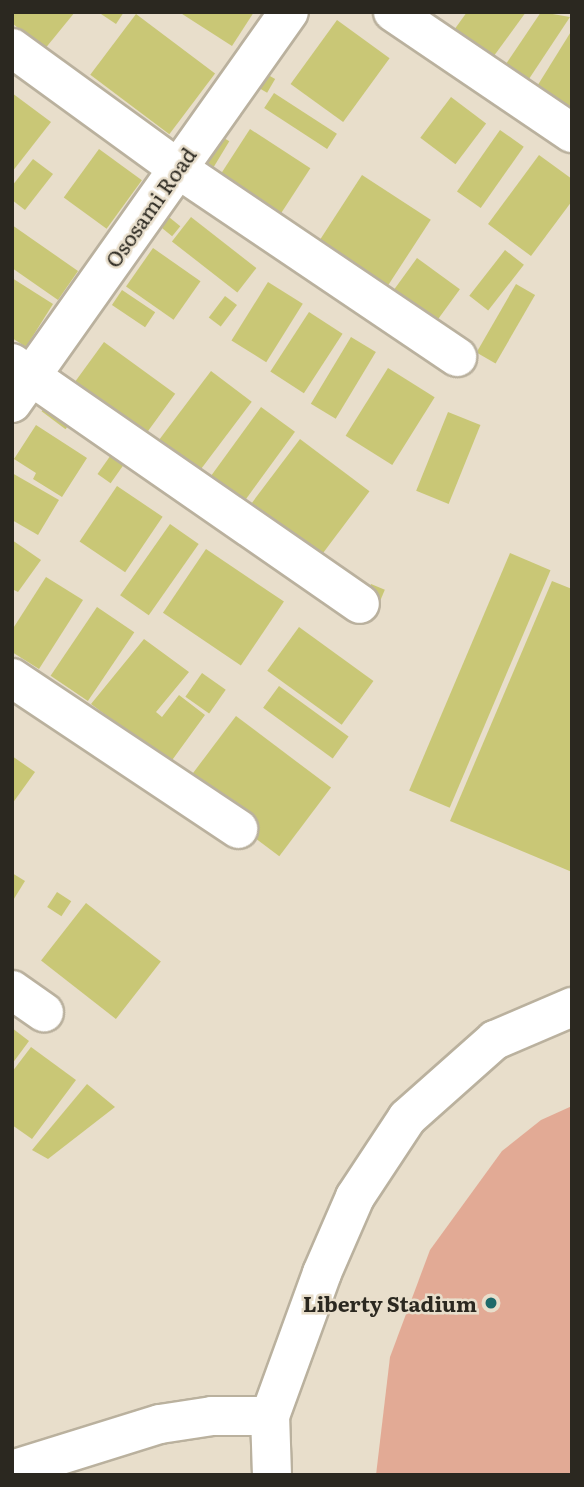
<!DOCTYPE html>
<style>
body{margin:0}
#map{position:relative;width:584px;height:1487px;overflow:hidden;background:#e8decb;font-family:Literata,serif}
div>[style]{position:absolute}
.green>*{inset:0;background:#e2aa95}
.building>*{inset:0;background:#c9c776;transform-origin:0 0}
.roads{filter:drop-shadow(2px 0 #bab19e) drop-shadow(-2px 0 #bab19e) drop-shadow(0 2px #bab19e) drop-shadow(0 -2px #bab19e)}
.minor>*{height:38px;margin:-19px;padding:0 19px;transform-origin:19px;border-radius:19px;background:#fff}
.dots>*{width:19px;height:19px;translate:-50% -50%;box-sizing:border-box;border:4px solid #e8decb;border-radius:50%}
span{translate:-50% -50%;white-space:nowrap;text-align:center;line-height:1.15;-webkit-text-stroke:5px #e8decb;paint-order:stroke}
.street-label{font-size:21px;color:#2b2820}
.poi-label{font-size:21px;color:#2b2820;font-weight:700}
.right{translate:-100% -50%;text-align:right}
.frame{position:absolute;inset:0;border:14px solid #2b2820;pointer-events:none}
</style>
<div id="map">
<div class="green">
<i style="clip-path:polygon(572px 1106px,572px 1475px,376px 1475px,390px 1357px,430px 1250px,502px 1151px,541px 1120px)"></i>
</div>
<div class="building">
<i style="clip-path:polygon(12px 12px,75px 12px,44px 50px,12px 23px)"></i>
<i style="clip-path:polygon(98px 12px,124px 12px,116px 24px)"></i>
<i style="clip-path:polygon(179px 12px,254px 12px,232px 46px)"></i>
<i style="clip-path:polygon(467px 12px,526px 12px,488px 64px,449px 37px)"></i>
<i style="clip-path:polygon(541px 12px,570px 17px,525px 85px,502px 70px)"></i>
<i style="left:136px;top:14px;width:99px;height:76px;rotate:37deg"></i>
<i style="left:337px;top:20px;width:65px;height:79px;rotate:36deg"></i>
<i style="clip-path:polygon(572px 30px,572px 110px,536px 88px)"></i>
<i style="left:263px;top:72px;width:14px;height:16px;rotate:30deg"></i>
<i style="clip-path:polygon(12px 93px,51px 122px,12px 172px)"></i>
<i style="left:274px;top:93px;width:75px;height:18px;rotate:33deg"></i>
<i style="left:451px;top:97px;width:44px;height:51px;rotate:37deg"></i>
<i style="left:250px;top:129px;width:72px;height:61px;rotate:33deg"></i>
<i style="left:500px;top:130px;width:29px;height:75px;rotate:35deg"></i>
<i style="left:219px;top:135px;width:12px;height:32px;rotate:31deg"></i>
<i style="left:99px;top:149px;width:53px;height:60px;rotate:36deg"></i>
<i style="clip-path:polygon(539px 155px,572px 179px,572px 201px,531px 256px,488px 224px)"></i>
<i style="clip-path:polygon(33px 159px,53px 174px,25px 210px,12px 200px,12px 186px)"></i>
<i style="left:362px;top:175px;width:82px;height:86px;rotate:33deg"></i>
<i style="left:164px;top:213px;width:21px;height:13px;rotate:39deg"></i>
<i style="left:191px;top:217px;width:83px;height:31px;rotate:38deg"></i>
<i style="clip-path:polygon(12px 225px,78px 271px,58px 300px,12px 268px)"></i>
<i style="left:153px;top:248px;width:58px;height:47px;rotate:35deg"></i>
<i style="left:505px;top:250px;width:24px;height:58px;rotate:38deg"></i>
<i style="left:417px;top:258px;width:53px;height:50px;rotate:36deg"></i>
<i style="clip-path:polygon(12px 278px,53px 304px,26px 347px,12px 338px)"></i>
<i style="left:268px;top:282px;width:41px;height:69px;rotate:32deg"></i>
<i style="left:516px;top:284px;width:22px;height:79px;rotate:30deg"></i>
<i style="left:122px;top:290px;width:40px;height:18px;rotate:34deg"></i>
<i style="left:225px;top:296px;width:15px;height:27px;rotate:37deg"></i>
<i style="left:309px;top:312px;width:40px;height:71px;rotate:33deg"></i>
<i style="left:351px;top:337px;width:29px;height:78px;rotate:31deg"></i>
<i style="left:104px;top:342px;width:88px;height:52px;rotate:36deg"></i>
<i style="left:388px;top:368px;width:55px;height:80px;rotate:32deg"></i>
<i style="left:211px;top:371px;width:51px;height:88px;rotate:37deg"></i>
<i style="left:50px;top:400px;width:30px;height:14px;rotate:37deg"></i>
<i style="left:261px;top:407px;width:42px;height:87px;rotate:36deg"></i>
<i style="left:448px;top:412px;width:35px;height:85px;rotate:22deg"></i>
<i style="clip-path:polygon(36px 425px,87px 458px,62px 497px,33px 479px,36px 473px,14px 459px)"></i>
<i style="left:300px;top:439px;width:87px;height:80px;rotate:37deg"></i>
<i style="left:113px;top:452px;width:16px;height:27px;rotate:35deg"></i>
<i style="clip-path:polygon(12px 473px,59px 500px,38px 535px,12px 520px)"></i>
<i style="left:117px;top:486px;width:55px;height:67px;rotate:34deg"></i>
<i style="left:170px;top:524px;width:35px;height:87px;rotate:35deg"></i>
<i style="clip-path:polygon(12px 540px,41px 560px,18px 592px,12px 589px)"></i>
<i style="left:206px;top:549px;width:94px;height:77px;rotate:34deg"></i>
<i style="left:510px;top:553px;width:44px;height:258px;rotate:23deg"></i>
<i style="clip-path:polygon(46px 577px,83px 600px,39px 669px,12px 652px,12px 630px)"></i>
<i style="clip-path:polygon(552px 581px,572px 589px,572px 872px,450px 821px)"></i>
<i style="left:371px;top:584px;width:15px;height:15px;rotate:23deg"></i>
<i style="left:97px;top:607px;width:45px;height:83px;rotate:34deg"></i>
<i style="left:299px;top:627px;width:92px;height:54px;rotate:36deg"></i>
<i style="clip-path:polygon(144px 639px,189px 672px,156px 712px,162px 717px,179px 695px,205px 715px,170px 763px,91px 704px)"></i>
<i style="left:202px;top:673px;width:29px;height:29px;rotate:35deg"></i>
<i style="left:279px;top:686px;width:86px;height:27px;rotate:36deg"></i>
<i style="left:236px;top:716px;width:119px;height:86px;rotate:37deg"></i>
<i style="clip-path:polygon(12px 756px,35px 772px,12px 804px)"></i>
<i style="clip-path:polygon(12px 873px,25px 881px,12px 902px)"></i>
<i style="left:57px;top:892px;width:17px;height:18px;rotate:33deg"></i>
<i style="left:86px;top:903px;width:95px;height:73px;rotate:38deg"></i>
<i style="clip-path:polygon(12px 1028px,29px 1041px,12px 1064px)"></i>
<i style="clip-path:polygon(31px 1047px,76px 1080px,32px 1139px,12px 1125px,12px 1072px)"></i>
<i style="clip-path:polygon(87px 1084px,115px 1107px,48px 1159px,32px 1150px)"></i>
</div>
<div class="roads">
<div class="minor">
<i style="left:393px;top:12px;width:216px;rotate:34.1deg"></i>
<i style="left:12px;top:48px;width:204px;rotate:36deg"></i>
<i style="left:177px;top:168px;width:338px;rotate:34deg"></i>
<i style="left:12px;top:363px;width:423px;rotate:34.7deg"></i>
<i style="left:12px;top:403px;width:479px;rotate:-54.7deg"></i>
<i style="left:12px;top:678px;width:272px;rotate:33.7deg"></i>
<i style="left:12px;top:990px;width:39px;rotate:35deg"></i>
<i style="left:12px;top:1470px;width:155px;rotate:-17.3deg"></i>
<i style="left:160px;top:1424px;width:53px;rotate:-8.7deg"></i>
<i style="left:212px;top:1416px;width:58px"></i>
<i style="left:272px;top:1475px;width:59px;rotate:-91.9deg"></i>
<i style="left:270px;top:1416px;width:152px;rotate:-70deg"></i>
<i style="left:322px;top:1273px;width:83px;rotate:-66.5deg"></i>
<i style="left:355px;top:1197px;width:95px;rotate:-56.6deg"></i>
<i style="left:407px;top:1118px;width:118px;rotate:-41.6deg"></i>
<i style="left:495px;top:1040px;width:84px;rotate:-23.2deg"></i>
</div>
</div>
<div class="dots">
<i style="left:491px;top:1303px;background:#1e6a6a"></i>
</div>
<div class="street-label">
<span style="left:150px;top:207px;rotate:-55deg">Ososami Road</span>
</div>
<div class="poi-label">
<span class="right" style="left:477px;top:1303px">Liberty Stadium</span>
</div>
<div class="frame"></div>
</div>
